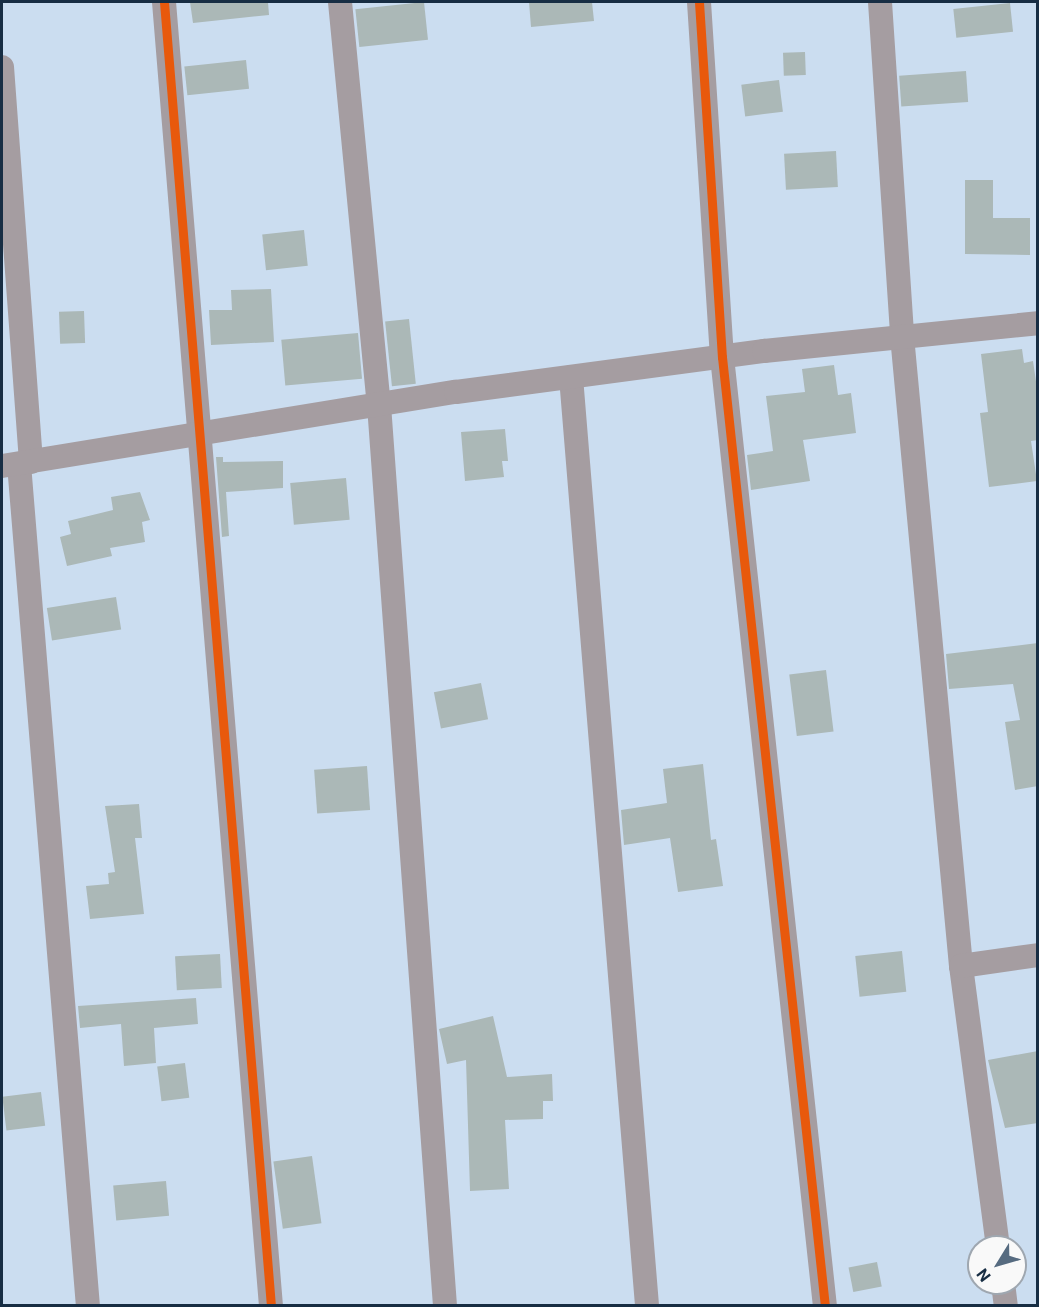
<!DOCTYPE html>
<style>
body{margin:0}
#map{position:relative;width:1039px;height:1307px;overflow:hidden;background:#cbddf0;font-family:Roboto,sans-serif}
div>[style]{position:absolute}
.building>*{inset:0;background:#abb8b7;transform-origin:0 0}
.minor>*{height:24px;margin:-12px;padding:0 12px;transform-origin:12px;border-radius:12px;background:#a59da1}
.cycleway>*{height:9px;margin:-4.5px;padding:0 4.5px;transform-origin:4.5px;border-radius:4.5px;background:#e8590c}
span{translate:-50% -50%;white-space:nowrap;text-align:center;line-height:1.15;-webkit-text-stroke:4.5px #f9f9f9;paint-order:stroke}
.frame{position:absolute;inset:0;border:3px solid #172d43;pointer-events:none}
.north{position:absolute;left:967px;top:1235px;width:60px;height:60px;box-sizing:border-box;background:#f9f9f9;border:2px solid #9fa7b0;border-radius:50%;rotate:233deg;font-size:16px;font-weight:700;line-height:24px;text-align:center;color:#172d43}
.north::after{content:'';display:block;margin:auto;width:21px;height:27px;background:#566b80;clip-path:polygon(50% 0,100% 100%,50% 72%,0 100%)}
</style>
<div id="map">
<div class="building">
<i style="clip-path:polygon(190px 2px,268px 2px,269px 15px,193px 23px)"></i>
<i style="left:424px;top:2px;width:38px;height:69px;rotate:84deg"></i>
<i style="clip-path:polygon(529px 2px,592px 2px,594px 21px,531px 27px)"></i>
<i style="left:1010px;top:3px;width:29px;height:57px;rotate:84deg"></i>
<i style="left:805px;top:52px;width:23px;height:22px;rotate:88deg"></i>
<i style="left:246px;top:60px;width:29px;height:62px;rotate:84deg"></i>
<i style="left:966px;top:71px;width:31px;height:67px;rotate:86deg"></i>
<i style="left:779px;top:80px;width:32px;height:38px;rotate:83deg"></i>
<i style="left:836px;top:151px;width:36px;height:52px;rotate:87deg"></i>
<i style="clip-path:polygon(965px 180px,993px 180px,993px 218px,1030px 218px,1030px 255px,965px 254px)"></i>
<i style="left:304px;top:230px;width:36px;height:42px;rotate:84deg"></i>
<i style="clip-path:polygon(271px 289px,274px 342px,211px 345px,209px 310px,232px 310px,231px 290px)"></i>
<i style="left:84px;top:311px;width:32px;height:25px;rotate:88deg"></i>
<i style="left:409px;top:319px;width:65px;height:24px;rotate:84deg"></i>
<i style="left:358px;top:333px;width:46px;height:77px;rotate:85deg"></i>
<i style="clip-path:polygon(1022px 349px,1024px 363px,1033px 361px,1038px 395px,1038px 440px,1031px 441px,1037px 481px,989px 487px,980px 413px,988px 412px,981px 354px)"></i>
<i style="clip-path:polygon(834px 365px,838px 395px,851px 393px,856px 433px,803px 440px,810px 481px,751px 490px,747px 455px,773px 451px,766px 396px,805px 392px,802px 369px)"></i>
<i style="clip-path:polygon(505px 429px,508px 461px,502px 461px,504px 477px,465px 481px,461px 432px)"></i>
<i style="clip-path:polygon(216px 457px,223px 457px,223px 462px,283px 461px,283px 488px,226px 492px,229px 536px,222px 537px)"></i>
<i style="left:346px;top:478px;width:42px;height:56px;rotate:85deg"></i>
<i style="clip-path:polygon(140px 492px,150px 520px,142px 522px,145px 542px,110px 548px,112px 556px,67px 566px,60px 537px,71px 534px,68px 521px,113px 510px,111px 497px)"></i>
<i style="left:116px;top:597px;width:33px;height:70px;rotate:81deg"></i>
<i style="clip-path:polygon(1038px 643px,1038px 786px,1015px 790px,1005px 722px,1020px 720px,1013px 684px,949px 689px,946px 654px)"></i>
<i style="left:826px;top:670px;width:62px;height:37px;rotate:83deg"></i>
<i style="left:481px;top:683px;width:37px;height:48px;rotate:79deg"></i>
<i style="clip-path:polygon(703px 764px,711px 840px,716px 839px,723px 886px,678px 892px,670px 838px,624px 845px,621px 810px,667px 803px,663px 769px)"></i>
<i style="left:367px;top:766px;width:44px;height:53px;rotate:86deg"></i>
<i style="clip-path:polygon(139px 804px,142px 838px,135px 838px,144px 914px,90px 919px,86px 886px,109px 884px,108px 873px,115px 872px,105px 806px)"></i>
<i style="left:902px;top:951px;width:41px;height:47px;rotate:84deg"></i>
<i style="left:220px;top:954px;width:34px;height:45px;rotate:87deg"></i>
<i style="clip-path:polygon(196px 998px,198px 1024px,154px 1028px,156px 1063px,124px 1066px,121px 1024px,80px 1028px,78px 1006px)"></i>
<i style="clip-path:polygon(493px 1016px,507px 1077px,552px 1074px,553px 1101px,543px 1101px,543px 1119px,505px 1120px,509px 1189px,470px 1191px,466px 1060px,447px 1064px,439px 1029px)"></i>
<i style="clip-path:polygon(1038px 1051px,1038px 1123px,1005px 1128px,988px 1060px)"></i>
<i style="left:185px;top:1063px;width:35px;height:28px;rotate:83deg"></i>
<i style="left:41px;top:1092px;width:34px;height:39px;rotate:83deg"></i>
<i style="left:312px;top:1156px;width:68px;height:39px;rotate:82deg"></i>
<i style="left:166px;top:1181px;width:35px;height:53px;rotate:85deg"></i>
<i style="left:877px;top:1262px;width:25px;height:29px;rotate:79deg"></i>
</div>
<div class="minor">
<i style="left:164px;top:2px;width:1308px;rotate:85.31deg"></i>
<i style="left:340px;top:2px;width:405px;rotate:84.5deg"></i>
<i style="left:379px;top:405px;width:903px;rotate:85.81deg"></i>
<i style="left:699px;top:2px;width:356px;rotate:86.3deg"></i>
<i style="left:722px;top:357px;width:955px;rotate:83.81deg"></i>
<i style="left:880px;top:2px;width:335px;rotate:86.2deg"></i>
<i style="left:902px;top:336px;width:633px;rotate:84.65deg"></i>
<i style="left:961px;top:966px;width:283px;rotate:82.5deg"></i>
<i style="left:2px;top:67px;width:396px;rotate:85.8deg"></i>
<i style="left:571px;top:377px;width:932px;rotate:85.32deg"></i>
<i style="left:19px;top:464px;width:845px;rotate:85.32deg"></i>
<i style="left:2px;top:466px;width:460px;rotate:-9.3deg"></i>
<i style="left:456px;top:392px;width:311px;rotate:-7.6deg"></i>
<i style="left:764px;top:351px;width:275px;rotate:-5.8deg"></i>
<i style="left:961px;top:966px;width:78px;rotate:-8.1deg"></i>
<i style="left:1003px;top:1283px;width:23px;rotate:83deg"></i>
</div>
<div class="cycleway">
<i style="left:164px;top:2px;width:1308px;rotate:85.31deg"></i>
<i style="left:699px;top:2px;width:356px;rotate:86.3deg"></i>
<i style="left:722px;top:357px;width:955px;rotate:83.81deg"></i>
</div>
<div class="frame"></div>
<div class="north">N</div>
</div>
